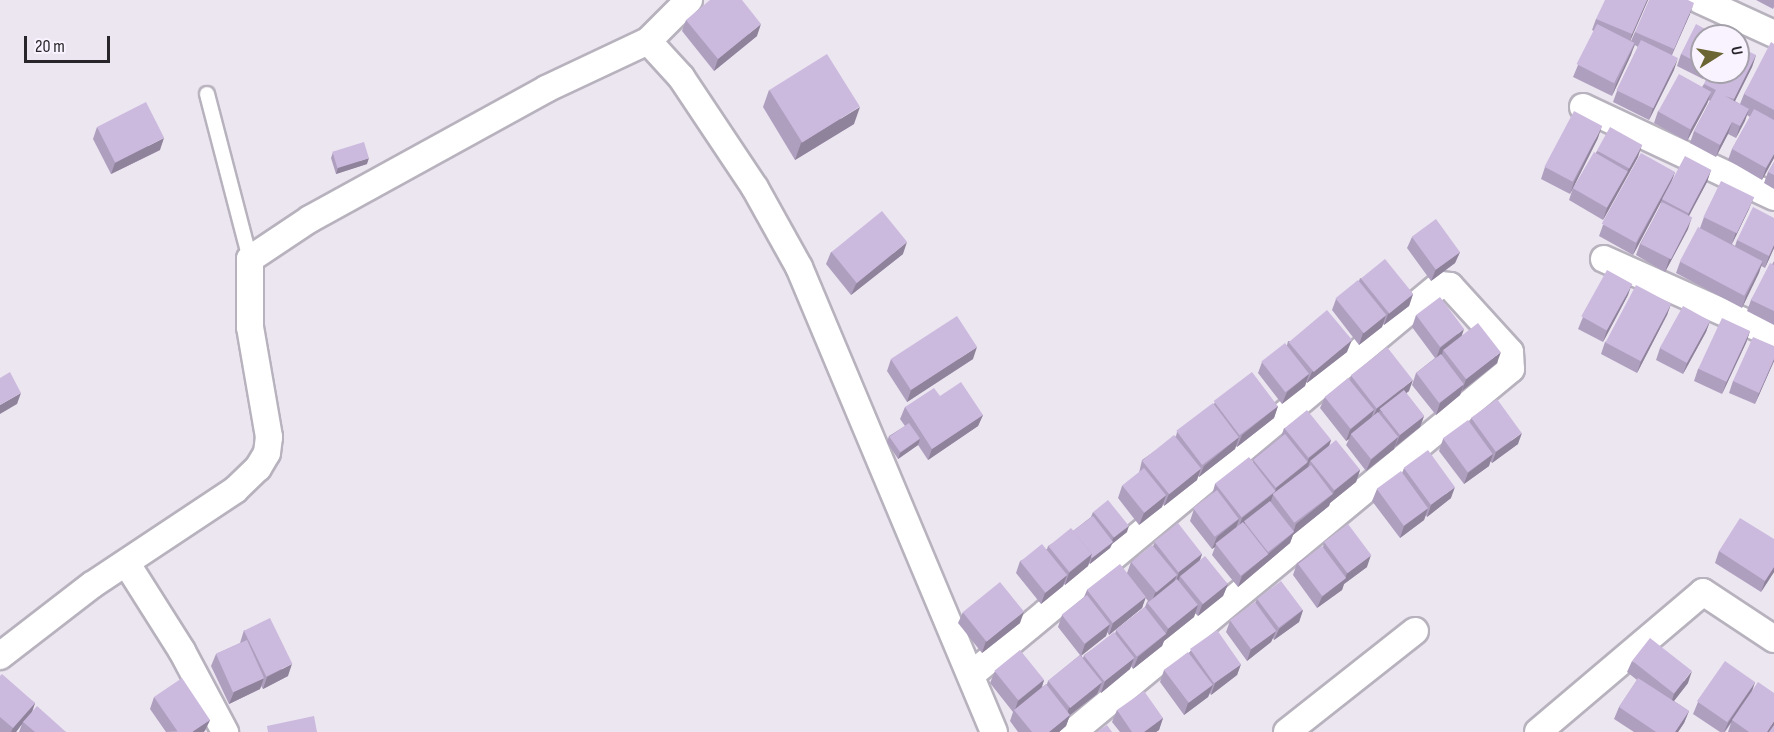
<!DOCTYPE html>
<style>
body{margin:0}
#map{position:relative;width:1774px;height:732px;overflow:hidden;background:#ece6f1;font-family:"Sofia Sans Condensed",sans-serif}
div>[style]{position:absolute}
.roads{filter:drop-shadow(2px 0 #b7b2bd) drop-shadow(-2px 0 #b7b2bd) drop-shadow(0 2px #b7b2bd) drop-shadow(0 -2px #b7b2bd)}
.service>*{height:14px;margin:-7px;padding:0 7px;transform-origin:7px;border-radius:7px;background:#fff}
.minor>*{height:26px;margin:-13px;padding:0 13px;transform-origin:13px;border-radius:13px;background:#fff}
.wall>*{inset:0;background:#af9fbf}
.shaded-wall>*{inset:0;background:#8f829b}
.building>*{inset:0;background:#ccb9de;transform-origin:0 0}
span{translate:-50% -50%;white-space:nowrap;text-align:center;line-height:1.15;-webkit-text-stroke:4.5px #f9f3ff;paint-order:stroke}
.north{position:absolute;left:1690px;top:24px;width:60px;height:60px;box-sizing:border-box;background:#f9f3ff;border:2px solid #a5a1aa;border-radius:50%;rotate:79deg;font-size:16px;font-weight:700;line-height:24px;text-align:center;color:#28262a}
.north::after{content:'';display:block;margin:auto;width:21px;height:27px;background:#6a6532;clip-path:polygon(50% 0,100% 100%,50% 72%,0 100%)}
.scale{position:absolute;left:24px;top:36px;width:86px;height:27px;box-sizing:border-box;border:3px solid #28262a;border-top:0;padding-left:8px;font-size:18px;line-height:21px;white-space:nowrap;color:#28262a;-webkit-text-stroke:4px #f9f3ff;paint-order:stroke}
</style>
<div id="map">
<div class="roads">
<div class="service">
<i style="left:207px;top:94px;width:171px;rotate:75.4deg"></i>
</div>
<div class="minor">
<i style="left:1700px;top:0;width:81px;rotate:24.7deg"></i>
<i style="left:648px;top:41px;width:49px;rotate:47.5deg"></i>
<i style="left:681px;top:77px;width:133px;rotate:56.3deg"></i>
<i style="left:755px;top:188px;width:90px;rotate:60.9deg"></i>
<i style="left:799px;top:267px;width:504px;rotate:67.25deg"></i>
<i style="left:1583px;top:107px;width:211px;rotate:25.2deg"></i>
<i style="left:1604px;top:259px;width:186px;rotate:24.1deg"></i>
<i style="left:127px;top:564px;width:103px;rotate:57.7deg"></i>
<i style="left:182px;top:651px;width:92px;rotate:62deg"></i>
<i style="left:0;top:656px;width:116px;rotate:-37.7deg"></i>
<i style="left:92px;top:585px;width:172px;rotate:-33.6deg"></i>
<i style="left:235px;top:490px;width:32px;rotate:-44deg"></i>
<i style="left:258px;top:468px;width:17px;rotate:-59deg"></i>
<i style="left:267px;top:453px;width:16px;rotate:-83deg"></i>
<i style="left:269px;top:437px;width:112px;rotate:-99.8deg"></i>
<i style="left:250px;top:327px;width:68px;rotate:-90deg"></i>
<i style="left:250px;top:259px;width:72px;rotate:-33.7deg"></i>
<i style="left:310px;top:219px;width:269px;rotate:-28.8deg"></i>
<i style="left:546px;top:89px;width:113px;rotate:-25.2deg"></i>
<i style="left:648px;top:41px;width:58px;rotate:-45deg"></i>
<i style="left:971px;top:675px;width:610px;rotate:-39.75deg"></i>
<i style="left:1440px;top:285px;width:10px;rotate:6deg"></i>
<i style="left:1450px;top:286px;width:89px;rotate:47.7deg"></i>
<i style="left:1510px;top:352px;width:17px;rotate:87deg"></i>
<i style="left:1511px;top:369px;width:569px;rotate:140.35deg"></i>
<i style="left:1287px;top:732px;width:163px;rotate:-38.3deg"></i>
<i style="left:1538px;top:732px;width:216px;rotate:-40.3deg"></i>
<i style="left:1703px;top:592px;width:85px;rotate:33.5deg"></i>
</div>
</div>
<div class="wall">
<i style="clip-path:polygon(1648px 0,1630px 40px,1631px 41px,1635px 32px,1690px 14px,1672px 55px,1674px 70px,1649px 120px,1613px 102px,1617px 91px,1638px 47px,1635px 45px,1612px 96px,1573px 77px,1578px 65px,1594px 31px,1592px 30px,1596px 19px)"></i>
<i style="clip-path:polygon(1756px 0,1774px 0,1774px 7px,1773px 9px)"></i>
<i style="clip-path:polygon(686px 20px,757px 36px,714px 71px,682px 31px)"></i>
<i style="clip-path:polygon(1702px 36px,1702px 72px,1707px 72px,1703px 79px,1677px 66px,1681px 54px)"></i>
<i style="clip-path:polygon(1774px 44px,1774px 158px,1762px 180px,1728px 160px,1732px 149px,1750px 117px,1747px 115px,1736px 138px,1728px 134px,1716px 157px,1690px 143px,1694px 131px,1710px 101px,1709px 100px,1687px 141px,1654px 123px,1658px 111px,1702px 87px,1704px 84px,1756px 55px,1752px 67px,1735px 101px,1740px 104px,1744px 94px)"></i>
<i style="clip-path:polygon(769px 90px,854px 124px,795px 160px,763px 107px)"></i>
<i style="clip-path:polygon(97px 127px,160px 150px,111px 174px,93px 139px)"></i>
<i style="clip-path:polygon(1598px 138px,1570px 194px,1541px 179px,1545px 167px)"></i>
<i style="clip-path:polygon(1597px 151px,1638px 157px,1603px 220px,1569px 200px,1573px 188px)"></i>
<i style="clip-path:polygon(333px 152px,367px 164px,336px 174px,331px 158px)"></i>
<i style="clip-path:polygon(1774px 162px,1774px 189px,1764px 183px,1768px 172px)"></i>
<i style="clip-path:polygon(1711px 170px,1707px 182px,1689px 216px,1688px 229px,1665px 272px,1636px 255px,1640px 244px,1660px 207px,1662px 199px)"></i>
<i style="clip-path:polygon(1675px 172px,1671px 183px,1633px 255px,1599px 236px,1603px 225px)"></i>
<i style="clip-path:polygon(1749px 209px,1732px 244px,1735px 246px,1737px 240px,1774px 218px,1774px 248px,1765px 268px,1761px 266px,1742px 308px,1676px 273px,1680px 262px,1700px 228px,1704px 217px)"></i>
<i style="clip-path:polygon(1412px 237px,1460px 252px,1455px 263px,1431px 281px,1407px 248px)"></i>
<i style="clip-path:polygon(831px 252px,903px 254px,851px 295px,826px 264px)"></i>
<i style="clip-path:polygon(1774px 261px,1774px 325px,1747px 311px,1751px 300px)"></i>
<i style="clip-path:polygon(1360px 278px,1413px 294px,1409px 306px,1384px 325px,1383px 324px,1382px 327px,1359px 345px,1332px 310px,1336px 299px,1359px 281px)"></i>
<i style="clip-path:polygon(1628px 295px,1603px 342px,1578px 329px,1583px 317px)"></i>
<i style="clip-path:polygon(1671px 304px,1667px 315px,1637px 373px,1601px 354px,1605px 342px)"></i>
<i style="clip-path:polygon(1416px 315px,1461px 336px,1497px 363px,1462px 391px,1460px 395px,1436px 415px,1412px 385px,1416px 373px,1435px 358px,1412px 327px)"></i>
<i style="clip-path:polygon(1710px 321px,1706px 332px,1683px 374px,1656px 360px,1660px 348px)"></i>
<i style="clip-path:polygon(1750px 331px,1746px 343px,1722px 394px,1694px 381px,1698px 369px)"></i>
<i style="clip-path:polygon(1288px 341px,1347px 352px,1307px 383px,1306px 382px,1305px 386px,1282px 404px,1258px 373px,1262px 362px,1287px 345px)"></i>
<i style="clip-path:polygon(1774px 346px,1774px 361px,1755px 404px,1729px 393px,1733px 381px)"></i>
<i style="clip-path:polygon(891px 359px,973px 359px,907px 402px,887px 371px)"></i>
<i style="clip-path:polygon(1351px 376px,1409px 391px,1406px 393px,1424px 416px,1420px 427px,1395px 447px,1395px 446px,1394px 449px,1366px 471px,1346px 445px,1349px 439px,1346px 441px,1320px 408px,1325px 397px,1350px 380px)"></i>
<i style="clip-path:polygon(940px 396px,983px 415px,978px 426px,928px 460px,918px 445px,898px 459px,887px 442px,889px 436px,905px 426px,900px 419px,905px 407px)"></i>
<i style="clip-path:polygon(1215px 402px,1278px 406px,1274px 418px,1237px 447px,1236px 446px,1235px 449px,1199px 477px,1198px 476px,1197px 480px,1164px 506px,1163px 504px,1162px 507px,1139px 525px,1118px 498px,1122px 486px,1139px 473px,1142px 460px,1176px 436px,1177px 432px,1214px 404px)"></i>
<i style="clip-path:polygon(1471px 418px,1518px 444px,1492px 463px,1490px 461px,1489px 466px,1464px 484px,1439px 451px,1443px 439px,1470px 422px)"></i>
<i style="clip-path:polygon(1284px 428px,1331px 440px,1329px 446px,1360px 470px,1356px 482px,1330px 503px,1329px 506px,1293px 535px,1290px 543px,1238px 587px,1212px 555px,1215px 547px,1212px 549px,1190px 521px,1194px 509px,1212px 495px,1215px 484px,1253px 462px,1253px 459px,1281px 437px)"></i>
<i style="clip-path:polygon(1404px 468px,1451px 498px,1427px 517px,1426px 515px,1424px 520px,1400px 538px,1372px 501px,1377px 489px,1402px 473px)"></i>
<i style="clip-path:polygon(1093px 512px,1127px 532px,1112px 544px,1110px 548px,1090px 564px,1089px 563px,1088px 566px,1065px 585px,1064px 584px,1063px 586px,1041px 604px,1016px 573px,1020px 561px,1047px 549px,1048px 546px,1073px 531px,1091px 517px)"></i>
<i style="clip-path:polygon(1774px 539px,1774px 572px,1761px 592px,1715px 563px,1719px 551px)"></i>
<i style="clip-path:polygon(evenodd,1155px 542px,1202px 554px,1200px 560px,1228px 584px,1223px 596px,1198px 616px,1195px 613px,1194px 617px,1164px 641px,1162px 646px,1133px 669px,1131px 666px,1130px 669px,1101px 693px,1099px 690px,1097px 694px,1070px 715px,1066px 726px,1059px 732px,1018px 732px,1010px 721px,1013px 712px,990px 683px,995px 671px,1044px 680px,1042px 687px,1047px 684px,1048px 681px,1080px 655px,1058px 627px,1062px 615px,1084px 597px,1087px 590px,1127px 573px,1131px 562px,1153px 546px,1155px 542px,1145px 597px,1148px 601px,1147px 602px,1145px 607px,1116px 630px,1115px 634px,1084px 655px,1083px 658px,1081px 655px,1106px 636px,1107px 632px,1109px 635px,1142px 608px,1145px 597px)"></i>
<i style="clip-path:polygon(1324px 542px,1367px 567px,1344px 584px,1342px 590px,1317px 608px,1293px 575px,1297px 563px,1323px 547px)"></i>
<i style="clip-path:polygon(1257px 599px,1303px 610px,1299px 622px,1274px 640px,1273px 638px,1271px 642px,1247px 661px,1226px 632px,1230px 621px,1255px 603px)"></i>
<i style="clip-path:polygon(963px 612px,1020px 623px,982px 653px,958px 623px)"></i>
<i style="clip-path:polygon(244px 630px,288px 676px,263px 689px,261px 686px,260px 689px,229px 704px,211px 666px,216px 654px,240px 643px)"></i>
<i style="clip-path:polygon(1191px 650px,1241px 664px,1237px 675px,1211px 695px,1210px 693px,1208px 697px,1184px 715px,1160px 682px,1164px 670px,1189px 653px)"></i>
<i style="clip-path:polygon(1632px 661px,1688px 683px,1674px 701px,1689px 711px,1684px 723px,1678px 732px,1634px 732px,1614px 719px,1619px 707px,1637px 680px,1627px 672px)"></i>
<i style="clip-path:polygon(0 676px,35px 703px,32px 712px,66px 732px,19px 732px,22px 724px,16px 732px,0 732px)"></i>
<i style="clip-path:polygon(1755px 682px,1752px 691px,1774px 732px,1728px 732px,1731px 723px,1725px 732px,1720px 732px,1693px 714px,1698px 702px)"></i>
<i style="clip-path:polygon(154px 697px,210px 720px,205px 731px,166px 732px,150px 709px)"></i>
<i style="clip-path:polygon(1117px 710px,1163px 718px,1159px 730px,1156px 732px,1120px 732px,1112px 722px)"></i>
</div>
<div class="shaded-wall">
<i style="clip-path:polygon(1647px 0,1648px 0,1628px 46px,1632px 34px)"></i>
<i style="clip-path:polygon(1694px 3px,1690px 14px,1669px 61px,1674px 49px)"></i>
<i style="clip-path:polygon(761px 24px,757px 36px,714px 71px,718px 59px)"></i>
<i style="clip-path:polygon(1635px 43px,1631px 55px,1612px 96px,1616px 84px)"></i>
<i style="clip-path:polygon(1756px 55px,1752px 67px,1730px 111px,1734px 99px)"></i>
<i style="clip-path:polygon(1678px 58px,1674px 70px,1649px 120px,1653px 108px)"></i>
<i style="clip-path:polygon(1711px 92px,1707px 104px,1687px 141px,1691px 129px)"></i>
<i style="clip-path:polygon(860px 107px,854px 124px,795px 160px,801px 143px)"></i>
<i style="clip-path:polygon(1749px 109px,1745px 121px,1736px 138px,1740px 126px)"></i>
<i style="clip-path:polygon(1732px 122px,1728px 134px,1716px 157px,1720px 145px)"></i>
<i style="clip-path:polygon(1602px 126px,1598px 138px,1570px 194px,1574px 182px)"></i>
<i style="clip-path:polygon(164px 138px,160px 150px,111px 174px,115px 163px)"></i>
<i style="clip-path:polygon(1642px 145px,1638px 157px,1603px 220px,1607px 208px)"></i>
<i style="clip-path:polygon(1774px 154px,1774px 158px,1762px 180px,1766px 168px)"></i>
<i style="clip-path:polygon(369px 158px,367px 164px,336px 174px,338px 168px)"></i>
<i style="clip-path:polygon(1711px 170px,1707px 182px,1684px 225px,1689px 213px)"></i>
<i style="clip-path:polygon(1675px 172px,1671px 183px,1633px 255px,1637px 243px)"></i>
<i style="clip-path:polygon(1754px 197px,1749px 209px,1732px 244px,1736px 232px)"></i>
<i style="clip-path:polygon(1692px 217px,1688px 229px,1665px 272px,1669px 260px)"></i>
<i style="clip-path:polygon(907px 242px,903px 254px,851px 295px,856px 284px)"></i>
<i style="clip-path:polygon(1774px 245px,1774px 248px,1765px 268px,1769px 256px)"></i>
<i style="clip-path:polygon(1460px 252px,1455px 263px,1431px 281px,1436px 269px)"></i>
<i style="clip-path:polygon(1763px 261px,1759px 273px,1742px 308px,1746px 296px)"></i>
<i style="clip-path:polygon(1632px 284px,1628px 295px,1603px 342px,1607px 330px)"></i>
<i style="clip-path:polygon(1413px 294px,1409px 306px,1384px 325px,1388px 314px)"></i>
<i style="clip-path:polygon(1671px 304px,1667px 315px,1637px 373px,1641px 361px)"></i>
<i style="clip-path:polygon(1386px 315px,1382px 327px,1359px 345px,1363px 333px)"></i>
<i style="clip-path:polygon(1710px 321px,1706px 332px,1683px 374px,1687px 363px)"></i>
<i style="clip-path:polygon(1464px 329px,1460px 341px,1443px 350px,1442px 355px,1436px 359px,1440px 348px)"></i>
<i style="clip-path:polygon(1750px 331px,1746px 343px,1722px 394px,1726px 383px)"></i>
<i style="clip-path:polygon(1352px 340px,1347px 352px,1307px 383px,1312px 372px)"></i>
<i style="clip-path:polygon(977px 347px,973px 359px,907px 402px,911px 390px)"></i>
<i style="clip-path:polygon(1501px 352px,1497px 363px,1462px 391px,1466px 379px)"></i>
<i style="clip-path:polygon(1774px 359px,1774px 361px,1755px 404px,1759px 393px)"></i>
<i style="clip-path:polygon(1309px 374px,1305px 386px,1282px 404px,1287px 392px)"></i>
<i style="clip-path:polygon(1413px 380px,1409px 391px,1382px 413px,1380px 410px,1377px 416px,1372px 420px,1377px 408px)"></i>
<i style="clip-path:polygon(1464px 384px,1460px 395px,1436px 415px,1440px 403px)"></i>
<i style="clip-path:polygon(21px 393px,17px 404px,0 414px,0 405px)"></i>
<i style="clip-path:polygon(1278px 406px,1274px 418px,1237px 447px,1242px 435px)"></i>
<i style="clip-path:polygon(1374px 410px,1370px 422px,1351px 434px,1349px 439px,1346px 441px,1350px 430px)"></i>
<i style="clip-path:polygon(983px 415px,978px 426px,928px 460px,932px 449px)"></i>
<i style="clip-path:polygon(1424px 416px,1420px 427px,1395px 447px,1400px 435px)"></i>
<i style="clip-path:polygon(1522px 433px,1518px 444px,1492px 463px,1496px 452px)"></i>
<i style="clip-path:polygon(1239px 437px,1235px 449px,1199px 477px,1204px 466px)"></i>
<i style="clip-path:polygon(1398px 437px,1394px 449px,1366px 471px,1371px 460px)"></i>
<i style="clip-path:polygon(920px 439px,918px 445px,898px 459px,900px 453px)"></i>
<i style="clip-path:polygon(1331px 440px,1327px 452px,1310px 461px,1308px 467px,1273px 495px,1270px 504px,1245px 522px,1244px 525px,1238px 530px,1242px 518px,1275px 492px,1276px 488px,1307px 463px,1309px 458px)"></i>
<i style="clip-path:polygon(1493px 454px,1489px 466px,1464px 484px,1468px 473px)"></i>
<i style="clip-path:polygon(1201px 468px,1197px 480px,1164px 506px,1169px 494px)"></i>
<i style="clip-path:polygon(1360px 470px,1356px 482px,1330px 503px,1329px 506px,1293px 535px,1290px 543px,1238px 587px,1242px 576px,1293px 533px,1296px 524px,1333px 494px,1334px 491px)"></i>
<i style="clip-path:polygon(1455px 487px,1451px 498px,1427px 517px,1431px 505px)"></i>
<i style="clip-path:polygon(1166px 495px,1162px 507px,1139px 525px,1144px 513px)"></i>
<i style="clip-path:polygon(1428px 508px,1424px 520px,1400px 538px,1404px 526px)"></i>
<i style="clip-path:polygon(1239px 519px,1235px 531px,1216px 544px,1215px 547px,1212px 549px,1217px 537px)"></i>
<i style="clip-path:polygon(1129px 526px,1127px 532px,1112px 544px,1110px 548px,1090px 564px,1092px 558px,1112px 542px,1113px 538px)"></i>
<i style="clip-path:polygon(1092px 554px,1088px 566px,1065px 585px,1069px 573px)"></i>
<i style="clip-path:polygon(1202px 554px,1198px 565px,1180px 576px,1178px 582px,1175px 584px,1179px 572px)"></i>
<i style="clip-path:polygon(1371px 555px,1367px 567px,1344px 584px,1342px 590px,1317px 608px,1322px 597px,1345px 579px,1347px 573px)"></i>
<i style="clip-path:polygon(1774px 567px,1774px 572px,1761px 592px,1765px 581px)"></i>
<i style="clip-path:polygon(1067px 575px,1063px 586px,1041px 604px,1045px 593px)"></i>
<i style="clip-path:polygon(1177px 575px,1172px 587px,1151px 604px,1155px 593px)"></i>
<i style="clip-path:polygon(1228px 584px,1223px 596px,1198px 616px,1202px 605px)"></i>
<i style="clip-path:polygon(1146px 597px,1142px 608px,1109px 635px,1113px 623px)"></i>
<i style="clip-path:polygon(1198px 605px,1194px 617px,1164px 641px,1162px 646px,1133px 669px,1138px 657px,1166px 634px,1168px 629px)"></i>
<i style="clip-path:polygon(1303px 610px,1299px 622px,1274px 640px,1279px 629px)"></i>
<i style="clip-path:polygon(1024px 612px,1020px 623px,982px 653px,986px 641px)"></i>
<i style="clip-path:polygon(1110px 624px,1106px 636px,1081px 656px,1085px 644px)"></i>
<i style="clip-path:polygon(1276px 631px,1271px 642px,1247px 661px,1251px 649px)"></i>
<i style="clip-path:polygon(1134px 658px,1130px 669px,1101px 693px,1105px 681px)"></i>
<i style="clip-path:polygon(292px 664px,288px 676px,263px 689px,267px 677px)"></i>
<i style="clip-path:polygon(1241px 664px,1237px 675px,1211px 695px,1215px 683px)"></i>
<i style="clip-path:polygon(1692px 671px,1688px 683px,1670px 706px,1674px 694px)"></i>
<i style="clip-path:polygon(264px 678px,260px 689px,229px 704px,234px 692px)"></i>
<i style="clip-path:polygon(1044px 680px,1040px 692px,1015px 710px,1018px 701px)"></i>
<i style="clip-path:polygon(1102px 682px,1097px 694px,1070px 715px,1066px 726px,1059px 732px,1049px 732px,1065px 719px,1069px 708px)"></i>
<i style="clip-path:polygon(1755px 682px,1751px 694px,1724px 732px,1728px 723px)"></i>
<i style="clip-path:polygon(1213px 685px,1208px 697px,1184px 715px,1188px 703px)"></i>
<i style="clip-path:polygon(35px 703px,31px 715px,23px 722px,22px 724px,16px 732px,11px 732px,13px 728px)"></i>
<i style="clip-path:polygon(1689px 711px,1684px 723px,1678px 732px,1675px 732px)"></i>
<i style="clip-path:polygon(1163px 718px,1159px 730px,1156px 732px,1144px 732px)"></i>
<i style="clip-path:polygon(210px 720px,204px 732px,192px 732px)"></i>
<i style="clip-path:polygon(1774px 721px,1774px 727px,1771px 732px,1767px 732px)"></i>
</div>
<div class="building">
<i style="clip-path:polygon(710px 0,742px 0,761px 24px,718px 59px,686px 20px)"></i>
<i style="clip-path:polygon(1605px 0,1647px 0,1632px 34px,1596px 19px)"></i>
<i style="clip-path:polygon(1649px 0,1688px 0,1694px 3px,1674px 49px,1635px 32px)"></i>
<i style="left:1597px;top:24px;width:42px;height:45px;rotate:27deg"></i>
<i style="clip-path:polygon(1696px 24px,1718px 36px,1702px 36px,1702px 65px,1681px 54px)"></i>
<i style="left:1641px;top:40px;width:41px;height:56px;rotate:26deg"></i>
<i style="clip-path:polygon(1771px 42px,1774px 44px,1774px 110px,1744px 94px)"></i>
<i style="clip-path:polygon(1738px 46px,1756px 55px,1734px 99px,1725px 96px,1749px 109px,1740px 126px,1732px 122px,1720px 145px,1694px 131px,1716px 90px,1704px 84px,1709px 72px,1738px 72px)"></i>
<i style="left:827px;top:54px;width:62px;height:68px;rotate:58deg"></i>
<i style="left:1679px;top:74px;width:37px;height:43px;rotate:29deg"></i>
<i style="left:146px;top:102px;width:40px;height:55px;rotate:63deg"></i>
<i style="clip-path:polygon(1754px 109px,1774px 120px,1774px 154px,1766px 168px,1732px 149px)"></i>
<i style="left:1574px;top:111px;width:32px;height:63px;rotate:28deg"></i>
<i style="left:1610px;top:127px;width:37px;height:27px;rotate:29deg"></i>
<i style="left:364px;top:142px;width:17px;height:33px;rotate:73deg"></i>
<i style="left:1594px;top:152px;width:39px;height:42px;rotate:30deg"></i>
<i style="left:1641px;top:153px;width:39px;height:81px;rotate:29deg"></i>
<i style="left:1685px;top:156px;width:30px;height:49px;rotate:28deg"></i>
<i style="clip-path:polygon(1774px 162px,1774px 175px,1768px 172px)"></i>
<i style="left:1721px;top:181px;width:37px;height:40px;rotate:26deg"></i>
<i style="left:1662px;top:202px;width:34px;height:47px;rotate:27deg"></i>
<i style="clip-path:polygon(1753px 207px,1774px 218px,1774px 245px,1769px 256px,1737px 240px)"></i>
<i style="left:882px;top:211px;width:40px;height:65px;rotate:51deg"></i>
<i style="left:1436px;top:219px;width:41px;height:30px;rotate:54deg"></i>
<i style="left:1698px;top:227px;width:73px;height:39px;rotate:28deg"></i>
<i style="left:1385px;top:259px;width:45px;height:31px;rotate:51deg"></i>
<i style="clip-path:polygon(1770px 263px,1774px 265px,1774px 311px,1751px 300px)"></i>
<i style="left:1607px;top:270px;width:29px;height:53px;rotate:29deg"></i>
<i style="left:1358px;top:280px;width:45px;height:29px;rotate:51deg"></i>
<i style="left:1636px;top:285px;width:40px;height:65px;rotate:28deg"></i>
<i style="left:1440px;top:297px;width:40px;height:30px;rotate:53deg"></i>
<i style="left:1683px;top:306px;width:31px;height:48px;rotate:29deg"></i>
<i style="left:1327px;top:310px;width:39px;height:50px;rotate:50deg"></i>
<i style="left:957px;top:316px;width:37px;height:79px;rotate:57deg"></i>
<i style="left:1722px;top:318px;width:31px;height:56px;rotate:25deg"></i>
<i style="left:1478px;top:323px;width:37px;height:44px;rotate:52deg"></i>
<i style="clip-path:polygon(1753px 337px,1774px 346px,1774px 359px,1759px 393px,1733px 381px)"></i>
<i style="left:1285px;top:343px;width:39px;height:30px;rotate:52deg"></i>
<i style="left:1387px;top:347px;width:42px;height:46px;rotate:52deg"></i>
<i style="left:1441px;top:354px;width:38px;height:31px;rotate:53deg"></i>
<i style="clip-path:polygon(10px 372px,21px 393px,0 405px,0 378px)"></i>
<i style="left:1252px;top:372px;width:43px;height:48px;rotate:53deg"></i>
<i style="left:1348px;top:378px;width:41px;height:30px;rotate:51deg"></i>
<i style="clip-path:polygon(961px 382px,983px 415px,932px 449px,905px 407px,934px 388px,940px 396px)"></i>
<i style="left:1404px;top:390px;width:33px;height:31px;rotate:52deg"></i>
<i style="left:1497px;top:399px;width:42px;height:32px;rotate:54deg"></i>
<i style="left:1213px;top:403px;width:43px;height:46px;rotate:53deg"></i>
<i style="left:1307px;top:410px;width:38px;height:29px;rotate:51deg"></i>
<i style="left:1378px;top:412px;width:32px;height:35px;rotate:51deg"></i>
<i style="left:1468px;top:420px;width:42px;height:31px;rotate:54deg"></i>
<i style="left:909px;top:423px;width:19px;height:24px;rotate:55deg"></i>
<i style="left:1285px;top:434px;width:36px;height:41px;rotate:51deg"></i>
<i style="left:1174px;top:435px;width:43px;height:41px;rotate:51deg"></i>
<i style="left:1336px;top:440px;width:38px;height:33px;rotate:51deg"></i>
<i style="left:1428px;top:450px;width:46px;height:30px;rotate:54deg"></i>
<i style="left:1249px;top:457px;width:43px;height:43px;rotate:52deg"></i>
<i style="left:1311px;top:465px;width:36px;height:48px;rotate:53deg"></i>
<i style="left:1144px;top:468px;width:35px;height:28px;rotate:51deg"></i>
<i style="left:1401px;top:471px;width:46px;height:30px;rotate:54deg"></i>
<i style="left:1217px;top:490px;width:36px;height:30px;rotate:53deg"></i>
<i style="left:1108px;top:500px;width:33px;height:19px;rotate:51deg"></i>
<i style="left:1270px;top:501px;width:39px;height:33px;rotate:52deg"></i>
<i style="clip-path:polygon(1093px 516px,1113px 542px,1092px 558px,1091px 557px,1092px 554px,1073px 531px)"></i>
<i style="clip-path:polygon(1740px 518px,1774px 539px,1774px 567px,1765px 581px,1719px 551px)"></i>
<i style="left:1243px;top:522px;width:41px;height:35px;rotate:52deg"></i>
<i style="left:1178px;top:523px;width:39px;height:30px;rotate:52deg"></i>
<i style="left:1348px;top:524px;width:39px;height:30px;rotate:53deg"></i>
<i style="left:1071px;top:528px;width:33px;height:29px;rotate:51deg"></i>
<i style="left:1042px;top:544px;width:40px;height:28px;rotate:51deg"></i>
<i style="left:1152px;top:545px;width:39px;height:27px;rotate:50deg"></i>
<i style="left:1322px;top:546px;width:40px;height:30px;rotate:53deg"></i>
<i style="left:1205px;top:556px;width:36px;height:32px;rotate:51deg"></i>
<i style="left:1120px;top:564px;width:42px;height:42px;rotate:52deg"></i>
<i style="left:1177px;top:579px;width:33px;height:38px;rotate:51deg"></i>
<i style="left:1281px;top:581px;width:36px;height:30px;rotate:53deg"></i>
<i style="left:1000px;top:582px;width:38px;height:48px;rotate:51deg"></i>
<i style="left:1087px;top:595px;width:37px;height:32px;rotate:52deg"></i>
<i style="left:1255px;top:602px;width:36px;height:31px;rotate:54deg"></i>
<i style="left:1145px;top:607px;width:34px;height:37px;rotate:52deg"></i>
<i style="left:270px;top:618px;width:51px;height:29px;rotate:64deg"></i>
<i style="left:1217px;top:630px;width:42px;height:33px;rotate:55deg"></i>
<i style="left:1114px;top:632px;width:33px;height:38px;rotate:52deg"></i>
<i style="left:1650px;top:638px;width:53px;height:29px;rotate:38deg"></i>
<i style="left:247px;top:640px;width:42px;height:34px;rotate:66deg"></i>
<i style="left:1020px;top:650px;width:38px;height:33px;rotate:51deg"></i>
<i style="left:1188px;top:652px;width:41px;height:30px;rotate:53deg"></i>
<i style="left:1080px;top:655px;width:35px;height:41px;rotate:51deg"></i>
<i style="left:1725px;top:661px;width:37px;height:49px;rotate:35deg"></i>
<i style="clip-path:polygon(2px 674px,35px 703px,13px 728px,0 717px,0 676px)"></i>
<i style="clip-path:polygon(182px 678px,210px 720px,192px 732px,178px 732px,154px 697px)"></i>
<i style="clip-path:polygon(1638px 678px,1689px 711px,1675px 732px,1656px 732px,1619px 707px)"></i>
<i style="clip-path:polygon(1758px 682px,1774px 693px,1774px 721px,1767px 732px,1749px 732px,1732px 720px)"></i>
<i style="clip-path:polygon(1046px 684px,1070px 715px,1049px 732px,1032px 732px,1014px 710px)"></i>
<i style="clip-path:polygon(1144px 691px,1163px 718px,1144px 732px,1132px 732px,1117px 710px)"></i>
<i style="clip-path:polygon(37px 706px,66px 732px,35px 732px,23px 722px)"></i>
<i style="clip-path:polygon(314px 716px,317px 732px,268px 732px,267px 726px)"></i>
<i style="clip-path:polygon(1107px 725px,1112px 732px,1097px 732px)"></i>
<i style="clip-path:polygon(1774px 725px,1774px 732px,1769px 732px)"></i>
</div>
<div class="north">U</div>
<div class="scale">20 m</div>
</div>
